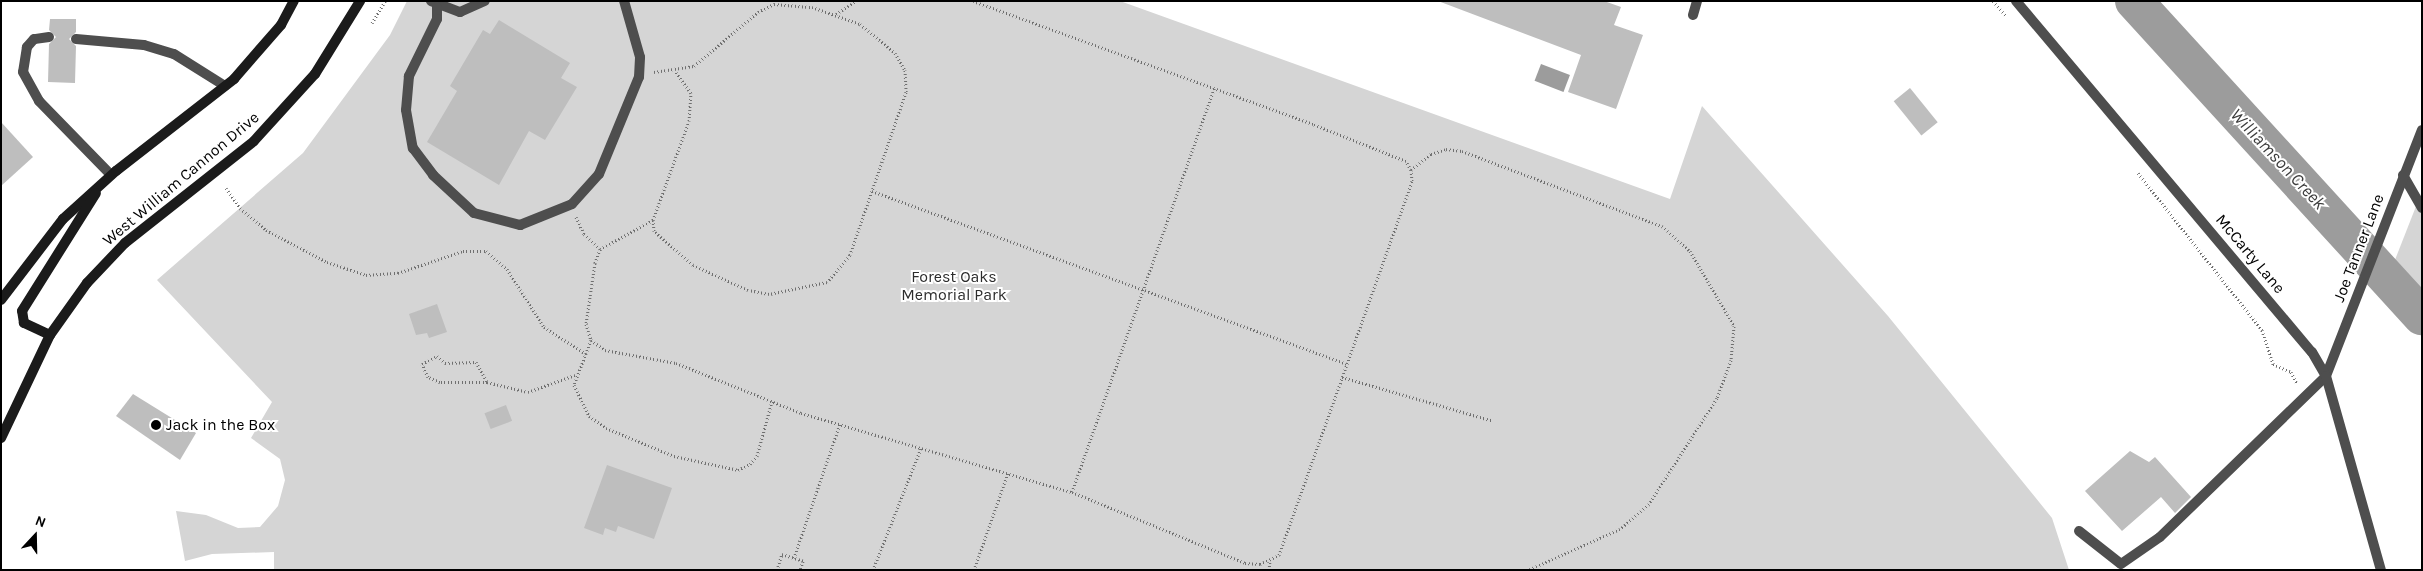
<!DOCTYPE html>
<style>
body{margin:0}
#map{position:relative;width:2423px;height:571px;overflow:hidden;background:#fff;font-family:Karla,sans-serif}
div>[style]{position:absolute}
.green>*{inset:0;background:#d5d5d5}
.water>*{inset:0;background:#9c9c9c;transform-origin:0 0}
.river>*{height:38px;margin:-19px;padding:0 19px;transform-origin:19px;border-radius:19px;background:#9c9c9c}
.building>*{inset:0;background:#bebebe;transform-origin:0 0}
.path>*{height:3px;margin-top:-1.5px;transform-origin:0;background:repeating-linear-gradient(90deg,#707070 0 1px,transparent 0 3.5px)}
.service>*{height:10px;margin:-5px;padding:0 5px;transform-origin:5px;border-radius:5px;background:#4e4e4e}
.minor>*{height:10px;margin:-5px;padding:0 5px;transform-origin:5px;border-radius:5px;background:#4e4e4e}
.tertiary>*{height:10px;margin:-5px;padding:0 5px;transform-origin:5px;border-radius:5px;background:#4e4e4e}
.secondary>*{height:10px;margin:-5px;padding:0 5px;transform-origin:5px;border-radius:5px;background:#1b1b1b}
.dots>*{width:14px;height:14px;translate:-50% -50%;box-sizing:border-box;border:2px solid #fff;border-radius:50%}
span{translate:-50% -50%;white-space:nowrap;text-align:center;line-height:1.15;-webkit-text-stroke:4px #fff;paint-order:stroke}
.street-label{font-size:16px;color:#000}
.park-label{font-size:16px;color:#2c2c2c}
.poi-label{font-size:16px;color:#000}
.left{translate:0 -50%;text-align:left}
.water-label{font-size:18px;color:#3d3d3d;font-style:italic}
.frame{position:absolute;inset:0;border:2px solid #000;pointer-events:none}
.north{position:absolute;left:10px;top:511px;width:50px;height:50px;-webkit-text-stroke:4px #fff;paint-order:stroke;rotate:21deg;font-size:14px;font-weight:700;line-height:20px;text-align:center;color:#000}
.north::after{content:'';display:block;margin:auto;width:18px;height:22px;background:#000;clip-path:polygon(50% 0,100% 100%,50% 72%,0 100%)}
</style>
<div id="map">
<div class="green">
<i style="clip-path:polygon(407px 1px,1120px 1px,1670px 199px,1702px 106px,1888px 316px,2052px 518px,2069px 570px,274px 570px,274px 552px,212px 554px,185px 561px,176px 511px,206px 515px,238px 528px,260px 527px,278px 506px,285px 480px,280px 459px,251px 438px,272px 402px,157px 280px,303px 153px,390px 35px)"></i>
<i style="clip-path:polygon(2422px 191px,2422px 292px,2393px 265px)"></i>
</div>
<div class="water">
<i style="left:1541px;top:64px;width:31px;height:18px;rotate:21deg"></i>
</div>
<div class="river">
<i style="left:2134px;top:1px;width:427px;rotate:47.6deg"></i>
</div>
<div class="building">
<i style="clip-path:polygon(1438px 1px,1604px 1px,1621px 7px,1614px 25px,1643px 35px,1616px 109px,1568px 92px,1581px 55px)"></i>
<i style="clip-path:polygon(50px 19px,76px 19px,76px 32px,69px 39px,76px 46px,75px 83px,48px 82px,49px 44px,56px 37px,49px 30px)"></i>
<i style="clip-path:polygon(499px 20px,570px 63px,561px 78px,577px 87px,545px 140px,529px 131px,499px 185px,427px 142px,457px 91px,450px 86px,483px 30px,490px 34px)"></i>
<i style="left:1910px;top:88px;width:44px;height:21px;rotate:51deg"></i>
<i style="clip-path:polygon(1px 122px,33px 157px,1px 186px)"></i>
<i style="clip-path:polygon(437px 304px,447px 332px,429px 338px,427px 333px,416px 335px,409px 314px)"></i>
<i style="clip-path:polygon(133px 394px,196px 433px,180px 460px,116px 416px)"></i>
<i style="left:506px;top:405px;width:17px;height:23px;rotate:69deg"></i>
<i style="clip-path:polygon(2130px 451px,2149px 462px,2155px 457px,2191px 497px,2175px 513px,2161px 497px,2122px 531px,2085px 491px)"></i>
<i style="clip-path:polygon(607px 465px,672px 488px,654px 539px,618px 526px,616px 532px,605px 528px,603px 535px,584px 528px)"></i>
</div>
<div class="path">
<i style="left:1993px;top:1px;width:20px;rotate:49deg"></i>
<i style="left:836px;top:14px;width:24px;rotate:-33deg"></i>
<i style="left:372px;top:23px;width:26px;rotate:-59deg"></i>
<i style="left:654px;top:72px;width:40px;rotate:-8.5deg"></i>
<i style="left:694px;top:66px;width:84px;rotate:-40.2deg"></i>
<i style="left:758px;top:12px;width:18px;rotate:-27deg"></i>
<i style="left:774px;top:4px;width:38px;rotate:5deg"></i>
<i style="left:812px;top:7px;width:51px;rotate:19.5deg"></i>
<i style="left:860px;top:24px;width:45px;rotate:39.6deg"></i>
<i style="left:895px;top:53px;width:20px;rotate:60deg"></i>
<i style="left:905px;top:70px;width:22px;rotate:87deg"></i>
<i style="left:906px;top:92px;width:172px;rotate:109deg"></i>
<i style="left:850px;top:255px;width:35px;rotate:130deg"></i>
<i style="left:827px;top:282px;width:59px;rotate:168.3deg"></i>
<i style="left:769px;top:294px;width:21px;rotate:-169deg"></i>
<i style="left:748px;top:290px;width:60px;rotate:-155.6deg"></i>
<i style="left:693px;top:265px;width:52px;rotate:-138.9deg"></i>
<i style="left:654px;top:231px;width:11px;rotate:-95deg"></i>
<i style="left:653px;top:220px;width:105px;rotate:-70deg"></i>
<i style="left:689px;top:121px;width:28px;rotate:-86deg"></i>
<i style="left:691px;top:93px;width:27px;rotate:-126deg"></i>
<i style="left:1411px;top:170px;width:26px;rotate:-39deg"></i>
<i style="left:1431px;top:154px;width:16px;rotate:-18deg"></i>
<i style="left:1446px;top:149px;width:16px;rotate:7deg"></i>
<i style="left:1462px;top:151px;width:214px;rotate:20.6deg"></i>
<i style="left:1662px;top:226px;width:38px;rotate:42deg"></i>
<i style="left:1690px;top:251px;width:87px;rotate:59.6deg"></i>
<i style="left:1734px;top:326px;width:34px;rotate:95deg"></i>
<i style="left:1731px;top:360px;width:40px;rotate:110.2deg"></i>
<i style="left:1717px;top:398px;width:126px;rotate:122.7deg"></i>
<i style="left:1649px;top:504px;width:38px;rotate:139deg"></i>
<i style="left:1620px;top:529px;width:101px;rotate:156deg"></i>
<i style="left:2138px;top:173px;width:200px;rotate:51.7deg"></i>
<i style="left:2262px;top:330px;width:36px;rotate:72deg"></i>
<i style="left:2273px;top:364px;width:20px;rotate:24deg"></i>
<i style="left:2291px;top:372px;width:13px;rotate:63deg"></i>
<i style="left:226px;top:188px;width:24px;rotate:55deg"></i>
<i style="left:240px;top:208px;width:34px;rotate:40deg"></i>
<i style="left:266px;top:230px;width:69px;rotate:27.7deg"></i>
<i style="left:327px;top:262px;width:41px;rotate:18.4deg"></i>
<i style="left:366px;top:275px;width:32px;rotate:-4deg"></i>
<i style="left:398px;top:273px;width:69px;rotate:-18.7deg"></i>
<i style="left:463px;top:251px;width:23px"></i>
<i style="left:486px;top:251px;width:28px;rotate:41deg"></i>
<i style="left:507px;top:269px;width:69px;rotate:57.5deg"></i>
<i style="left:544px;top:327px;width:50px;rotate:32.7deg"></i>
<i style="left:872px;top:191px;width:506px;rotate:20.01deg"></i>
<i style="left:576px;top:217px;width:19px;rotate:65deg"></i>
<i style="left:584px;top:234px;width:22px;rotate:43deg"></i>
<i style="left:653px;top:220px;width:60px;rotate:151.3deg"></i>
<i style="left:600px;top:249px;width:15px;rotate:110deg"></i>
<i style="left:595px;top:263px;width:62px;rotate:98.4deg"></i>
<i style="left:586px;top:324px;width:17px;rotate:73deg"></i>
<i style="left:591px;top:340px;width:17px;rotate:36deg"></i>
<i style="left:605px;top:350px;width:72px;rotate:10.4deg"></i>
<i style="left:676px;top:363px;width:135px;rotate:21.8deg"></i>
<i style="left:801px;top:413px;width:282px;rotate:16.3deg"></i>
<i style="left:1072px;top:492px;width:187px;rotate:22.3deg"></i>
<i style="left:1245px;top:563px;width:15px;rotate:4deg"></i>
<i style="left:1260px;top:564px;width:21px;rotate:-25deg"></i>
<i style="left:1279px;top:555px;width:397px;rotate:-70.4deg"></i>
<i style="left:1412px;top:181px;width:11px;rotate:-95deg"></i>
<i style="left:1411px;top:170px;width:10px;rotate:-119deg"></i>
<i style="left:1406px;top:161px;width:100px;rotate:-158.3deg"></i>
<i style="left:1313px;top:124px;width:361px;rotate:-160.1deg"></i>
<i style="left:591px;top:340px;width:48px;rotate:110.7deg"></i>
<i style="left:574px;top:385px;width:34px;rotate:64deg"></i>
<i style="left:589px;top:416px;width:21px;rotate:35deg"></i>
<i style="left:606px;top:428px;width:74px;rotate:22.4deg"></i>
<i style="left:674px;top:456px;width:66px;rotate:12.3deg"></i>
<i style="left:738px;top:470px;width:13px;rotate:-27deg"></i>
<i style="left:750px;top:464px;width:11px;rotate:-49deg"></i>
<i style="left:757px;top:456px;width:57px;rotate:-74.7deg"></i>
<i style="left:1342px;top:377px;width:157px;rotate:16.2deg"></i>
<i style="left:487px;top:382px;width:47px;rotate:180deg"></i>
<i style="left:440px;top:382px;width:13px;rotate:-157deg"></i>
<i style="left:428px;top:377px;width:14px;rotate:-115deg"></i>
<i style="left:422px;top:364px;width:17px;rotate:-28deg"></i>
<i style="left:437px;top:356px;width:11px;rotate:41deg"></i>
<i style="left:445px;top:363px;width:31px;rotate:-2deg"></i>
<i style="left:476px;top:362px;width:23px;rotate:61deg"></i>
<i style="left:487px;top:382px;width:42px;rotate:13.7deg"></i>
<i style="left:528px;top:392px;width:50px;rotate:-19.9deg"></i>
<i style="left:1072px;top:492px;width:430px;rotate:-70.6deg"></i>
<i style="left:794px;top:558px;width:142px;rotate:-71.1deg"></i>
<i style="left:777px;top:570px;width:17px;rotate:-73deg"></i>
<i style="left:782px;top:554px;width:22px;rotate:18deg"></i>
<i style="left:803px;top:561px;width:9px;rotate:108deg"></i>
<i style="left:873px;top:570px;width:131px;rotate:-68.5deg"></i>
<i style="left:974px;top:570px;width:103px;rotate:-70.7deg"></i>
<i style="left:1269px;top:570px;width:9px;rotate:-84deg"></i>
</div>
<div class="service">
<i style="left:431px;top:1px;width:31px;rotate:21deg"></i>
<i style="left:460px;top:12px;width:27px;rotate:-24deg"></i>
<i style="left:437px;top:7px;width:12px;rotate:90deg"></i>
<i style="left:437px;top:19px;width:64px;rotate:116.2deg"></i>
<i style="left:409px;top:76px;width:34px;rotate:95deg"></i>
<i style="left:406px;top:110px;width:39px;rotate:80deg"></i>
<i style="left:413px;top:148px;width:34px;rotate:53deg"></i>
<i style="left:433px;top:175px;width:56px;rotate:42.8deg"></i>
<i style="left:474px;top:213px;width:48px;rotate:14.6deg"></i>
<i style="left:520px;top:225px;width:56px;rotate:-22deg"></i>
<i style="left:572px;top:204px;width:40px;rotate:-48deg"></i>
<i style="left:599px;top:174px;width:105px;rotate:-67.6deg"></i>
<i style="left:639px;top:77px;width:20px;rotate:-87deg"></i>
<i style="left:640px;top:57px;width:58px;rotate:-105.9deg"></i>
<i style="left:1693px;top:15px;width:15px;rotate:-74deg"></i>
<i style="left:49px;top:37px;width:15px;rotate:172deg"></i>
<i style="left:34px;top:39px;width:11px;rotate:131deg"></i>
<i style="left:27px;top:47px;width:25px;rotate:99deg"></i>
<i style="left:23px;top:72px;width:33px;rotate:61deg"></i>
<i style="left:39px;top:101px;width:103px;rotate:45.8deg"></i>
<i style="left:76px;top:39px;width:68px;rotate:5deg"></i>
<i style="left:144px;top:45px;width:31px;rotate:17deg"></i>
<i style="left:174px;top:54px;width:60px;rotate:32.1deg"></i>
<i style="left:2403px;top:175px;width:38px;rotate:60deg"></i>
<i style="left:2079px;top:531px;width:53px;rotate:38.2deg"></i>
<i style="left:2121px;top:564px;width:47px;rotate:-34.7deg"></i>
<i style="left:2160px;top:537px;width:231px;rotate:-44.1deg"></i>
</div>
<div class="minor">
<i style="left:2326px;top:376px;width:264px;rotate:-68.7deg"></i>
</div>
<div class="tertiary">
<i style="left:2016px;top:1px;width:459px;rotate:49.9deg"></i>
<i style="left:2312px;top:352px;width:28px;rotate:60deg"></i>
<i style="left:2326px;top:376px;width:202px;rotate:74.2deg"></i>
</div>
<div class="secondary">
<i style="left:1px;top:300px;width:102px;rotate:-52.6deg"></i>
<i style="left:63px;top:219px;width:72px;rotate:-42.2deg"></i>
<i style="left:116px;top:171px;width:150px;rotate:-37.9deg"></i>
<i style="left:234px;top:79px;width:72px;rotate:-49deg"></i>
<i style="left:281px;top:25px;width:27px;rotate:-62deg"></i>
<i style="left:50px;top:335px;width:29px;rotate:-155deg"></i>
<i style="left:24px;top:323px;width:12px;rotate:-99deg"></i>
<i style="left:22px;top:311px;width:139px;rotate:-57.9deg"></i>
<i style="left:1px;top:438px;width:114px;rotate:-64.6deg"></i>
<i style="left:50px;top:335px;width:64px;rotate:-54.6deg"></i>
<i style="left:87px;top:283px;width:55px;rotate:-46.5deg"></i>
<i style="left:125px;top:243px;width:164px;rotate:-38.3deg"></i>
<i style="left:254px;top:141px;width:91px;rotate:-47.7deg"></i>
<i style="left:315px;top:74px;width:86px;rotate:-58.3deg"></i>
</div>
<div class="dots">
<i style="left:156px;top:425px;background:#000"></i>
</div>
<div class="street-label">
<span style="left:181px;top:179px;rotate:-40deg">West William Cannon Drive</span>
<span style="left:2359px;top:248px;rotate:-69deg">Joe Tanner Lane</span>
<span style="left:2250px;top:254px;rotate:50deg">McCarty Lane</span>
</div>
<div class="park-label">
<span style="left:954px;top:286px">Forest Oaks<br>Memorial Park</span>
</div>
<div class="poi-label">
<span class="left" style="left:166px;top:425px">Jack in the Box</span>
</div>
<div class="water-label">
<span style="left:2278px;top:159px;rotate:47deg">Williamson Creek</span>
</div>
<div class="frame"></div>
<div class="north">N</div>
</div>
